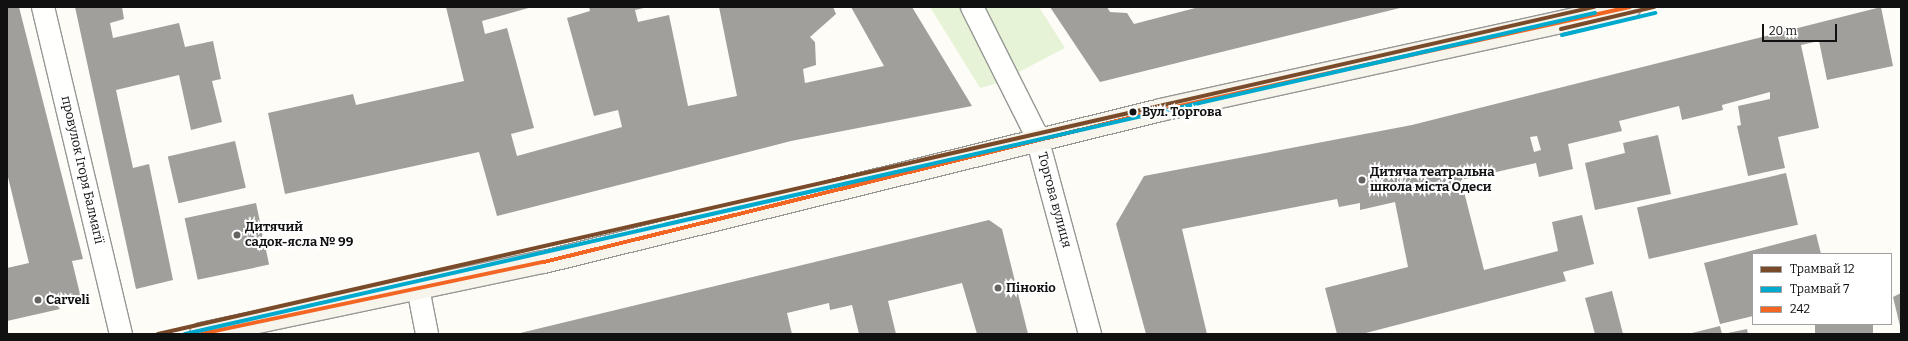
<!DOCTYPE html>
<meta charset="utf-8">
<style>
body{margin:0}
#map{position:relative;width:1908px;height:341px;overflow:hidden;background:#fdfcf7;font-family:Bitter,serif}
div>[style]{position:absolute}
.green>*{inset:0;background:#e7f3d7}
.building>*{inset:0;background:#a19f9c;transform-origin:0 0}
.roads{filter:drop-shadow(1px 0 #979795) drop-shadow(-1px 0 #979795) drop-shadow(0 1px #979795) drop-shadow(0 -1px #979795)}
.street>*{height:22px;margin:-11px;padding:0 11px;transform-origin:11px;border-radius:11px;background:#fffffe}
.secondary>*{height:22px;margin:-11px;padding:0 11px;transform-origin:11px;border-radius:11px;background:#f6f4eb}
.bus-1>*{height:4px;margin:-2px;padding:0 2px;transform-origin:2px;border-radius:2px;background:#f26522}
.tram-1>*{height:4px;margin:-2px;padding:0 2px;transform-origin:2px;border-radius:2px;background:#7a4b2a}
.tram-2>*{height:4px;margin:-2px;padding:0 2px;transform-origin:2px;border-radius:2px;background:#00a9ce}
.dots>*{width:11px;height:11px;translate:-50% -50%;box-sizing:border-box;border:2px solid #fff;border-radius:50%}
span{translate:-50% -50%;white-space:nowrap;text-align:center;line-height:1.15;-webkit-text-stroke:4px #fff;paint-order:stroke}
.stop-label{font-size:13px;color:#111;font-weight:700}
.left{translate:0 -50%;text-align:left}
.street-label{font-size:13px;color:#111}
.poi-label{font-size:13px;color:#111;font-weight:700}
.frame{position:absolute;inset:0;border:8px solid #111;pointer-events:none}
.legend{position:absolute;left:1752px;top:253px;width:140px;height:72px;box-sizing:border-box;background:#fff;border:1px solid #a0a0a0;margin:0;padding:5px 7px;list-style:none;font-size:12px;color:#111}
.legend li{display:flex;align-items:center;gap:8px;height:20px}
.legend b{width:20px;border:1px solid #a0a0a0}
.scale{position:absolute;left:1762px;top:24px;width:75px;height:18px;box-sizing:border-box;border:2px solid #111;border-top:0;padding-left:5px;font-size:12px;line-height:14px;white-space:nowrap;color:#111;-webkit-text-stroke:3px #fff;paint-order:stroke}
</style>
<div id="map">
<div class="green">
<i style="clip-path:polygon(930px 7px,969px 7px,1006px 81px,980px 88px)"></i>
<i style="clip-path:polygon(978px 7px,1039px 7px,1065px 48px,1013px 75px)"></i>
</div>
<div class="building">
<i style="clip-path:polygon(7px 7px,19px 7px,83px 259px,72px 261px,81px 298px,56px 304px,60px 309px,7px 321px,7px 268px,29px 263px,7px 173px)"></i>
<i style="clip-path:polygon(75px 7px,122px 7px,124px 19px,110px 23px,113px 38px,179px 23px,185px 47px,213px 41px,221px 79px,212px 81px,222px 122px,191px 130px,179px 75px,116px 90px,133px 168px,149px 164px,173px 280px,136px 289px)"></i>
<i style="clip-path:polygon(446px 7px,532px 7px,482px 21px,485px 34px,507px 28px,534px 128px,511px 134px,517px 156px,622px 127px,618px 110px,594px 116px,567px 18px,590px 11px,589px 7px,648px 7px,635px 10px,638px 22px,669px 15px,688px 106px,737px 96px,719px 7px,833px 7px,836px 14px,810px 37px,815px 42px,816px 65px,803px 69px,805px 83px,884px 66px,851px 7px,912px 7px,972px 106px,791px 141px,497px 216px,479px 152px,285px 194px,268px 113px,353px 94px,356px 105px,464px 81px)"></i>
<i style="clip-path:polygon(1050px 7px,1107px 7px,1110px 12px,1127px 13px,1134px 24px,1199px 7px,1400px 8px,1100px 82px)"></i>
<i style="clip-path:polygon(evenodd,1881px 7px,1893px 66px,1827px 80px,1819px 41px,1801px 45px,1819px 128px,1778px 137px,1785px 168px,1748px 176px,1737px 126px,1741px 125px,1738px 106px,1770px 99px,1770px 92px,1722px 105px,1723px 110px,1682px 120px,1679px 106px,1619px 121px,1622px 131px,1568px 144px,1573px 169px,1539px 177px,1536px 163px,1461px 180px,1484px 270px,1558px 251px,1552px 222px,1582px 215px,1594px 264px,1563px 272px,1566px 281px,1362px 334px,1337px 334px,1325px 288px,1408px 267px,1395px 202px,1360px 210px,1360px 203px,1339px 207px,1337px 199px,1182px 229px,1207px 334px,1146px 334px,1116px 224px,1144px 176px,1412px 125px,1881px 7px,1537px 136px,1541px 150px,1534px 152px,1530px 137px,1537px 136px)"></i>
<i style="clip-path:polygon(1658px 135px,1671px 194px,1595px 210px,1585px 163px,1625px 153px,1623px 143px)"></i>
<i style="left:235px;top:141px;width:48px;height:69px;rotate:77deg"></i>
<i style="left:1786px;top:173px;width:53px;height:153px;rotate:77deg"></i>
<i style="left:256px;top:203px;width:63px;height:73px;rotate:78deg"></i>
<i style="clip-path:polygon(989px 220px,1002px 229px,1028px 334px,977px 334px,962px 283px,888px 301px,896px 334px,859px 334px,852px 305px,830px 310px,829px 303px,787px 313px,792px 334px,516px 334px)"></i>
<i style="clip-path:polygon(1816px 234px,1821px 254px,1753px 254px,1753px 316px,1720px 324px,1704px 263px)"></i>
<i style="clip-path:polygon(1612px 291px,1623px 334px,1595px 334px,1585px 298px)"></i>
<i style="clip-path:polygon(1901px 293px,1901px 326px,1900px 326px,1893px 297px)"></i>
<i style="left:1815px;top:324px;width:58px;height:10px"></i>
<i style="clip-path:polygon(1720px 326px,1722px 334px,1692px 334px,1692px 333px)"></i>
<i style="clip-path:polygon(1747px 329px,1748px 334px,1728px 334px,1728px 333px)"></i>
</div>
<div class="roads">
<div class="street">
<i style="left:43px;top:7px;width:336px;rotate:76.6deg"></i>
<i style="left:972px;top:7px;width:142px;rotate:63.3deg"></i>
<i style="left:1036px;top:134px;width:207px;rotate:74.9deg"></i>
<i style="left:418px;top:288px;width:47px;rotate:78.9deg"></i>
</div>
<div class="secondary">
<i style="left:201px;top:334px;width:350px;rotate:-11.9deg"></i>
<i style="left:544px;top:262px;width:635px;rotate:-13.84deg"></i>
<i style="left:1161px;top:110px;width:480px;rotate:-12.4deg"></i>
</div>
</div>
<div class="bus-1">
<i style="left:201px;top:334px;width:350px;rotate:-11.9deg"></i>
<i style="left:544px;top:262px;width:635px;rotate:-13.84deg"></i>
<i style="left:1161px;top:110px;width:480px;rotate:-12.4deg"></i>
</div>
<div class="tram-1">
<i style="left:1561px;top:29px;width:96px;rotate:-13.3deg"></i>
<i style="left:158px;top:334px;width:1473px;rotate:-12.83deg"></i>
</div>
<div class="tram-2">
<i style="left:1562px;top:35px;width:96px;rotate:-13.3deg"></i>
<i style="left:185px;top:334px;width:1446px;rotate:-12.83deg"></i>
</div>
<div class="dots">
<i style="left:1133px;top:112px;background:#111"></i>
<i style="left:1362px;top:180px;background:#646362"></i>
<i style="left:237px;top:235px;background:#646362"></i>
<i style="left:998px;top:288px;background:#646362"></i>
<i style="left:38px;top:300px;background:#646362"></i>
</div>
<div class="stop-label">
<span class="left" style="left:1142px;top:112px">Вул. Торгова</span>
</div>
<div class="street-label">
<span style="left:82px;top:170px;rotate:77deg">провулок Ігоря Балмагії</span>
<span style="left:1054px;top:200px;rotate:75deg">Торгова вулиця</span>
</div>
<div class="poi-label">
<span class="left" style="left:1370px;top:180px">Дитяча театральна<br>школа міста Одеси</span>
<span class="left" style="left:245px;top:235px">Дитячий<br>садок-ясла № 99</span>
<span class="left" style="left:1006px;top:288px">Пінокіо</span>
<span class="left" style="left:46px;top:300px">Carveli</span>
</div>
<div class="frame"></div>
<ul class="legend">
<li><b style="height:5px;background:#7a4b2a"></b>Трамвай 12</li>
<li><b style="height:5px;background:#00a9ce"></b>Трамвай 7</li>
<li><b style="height:5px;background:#f26522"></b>242</li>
</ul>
<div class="scale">20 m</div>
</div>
